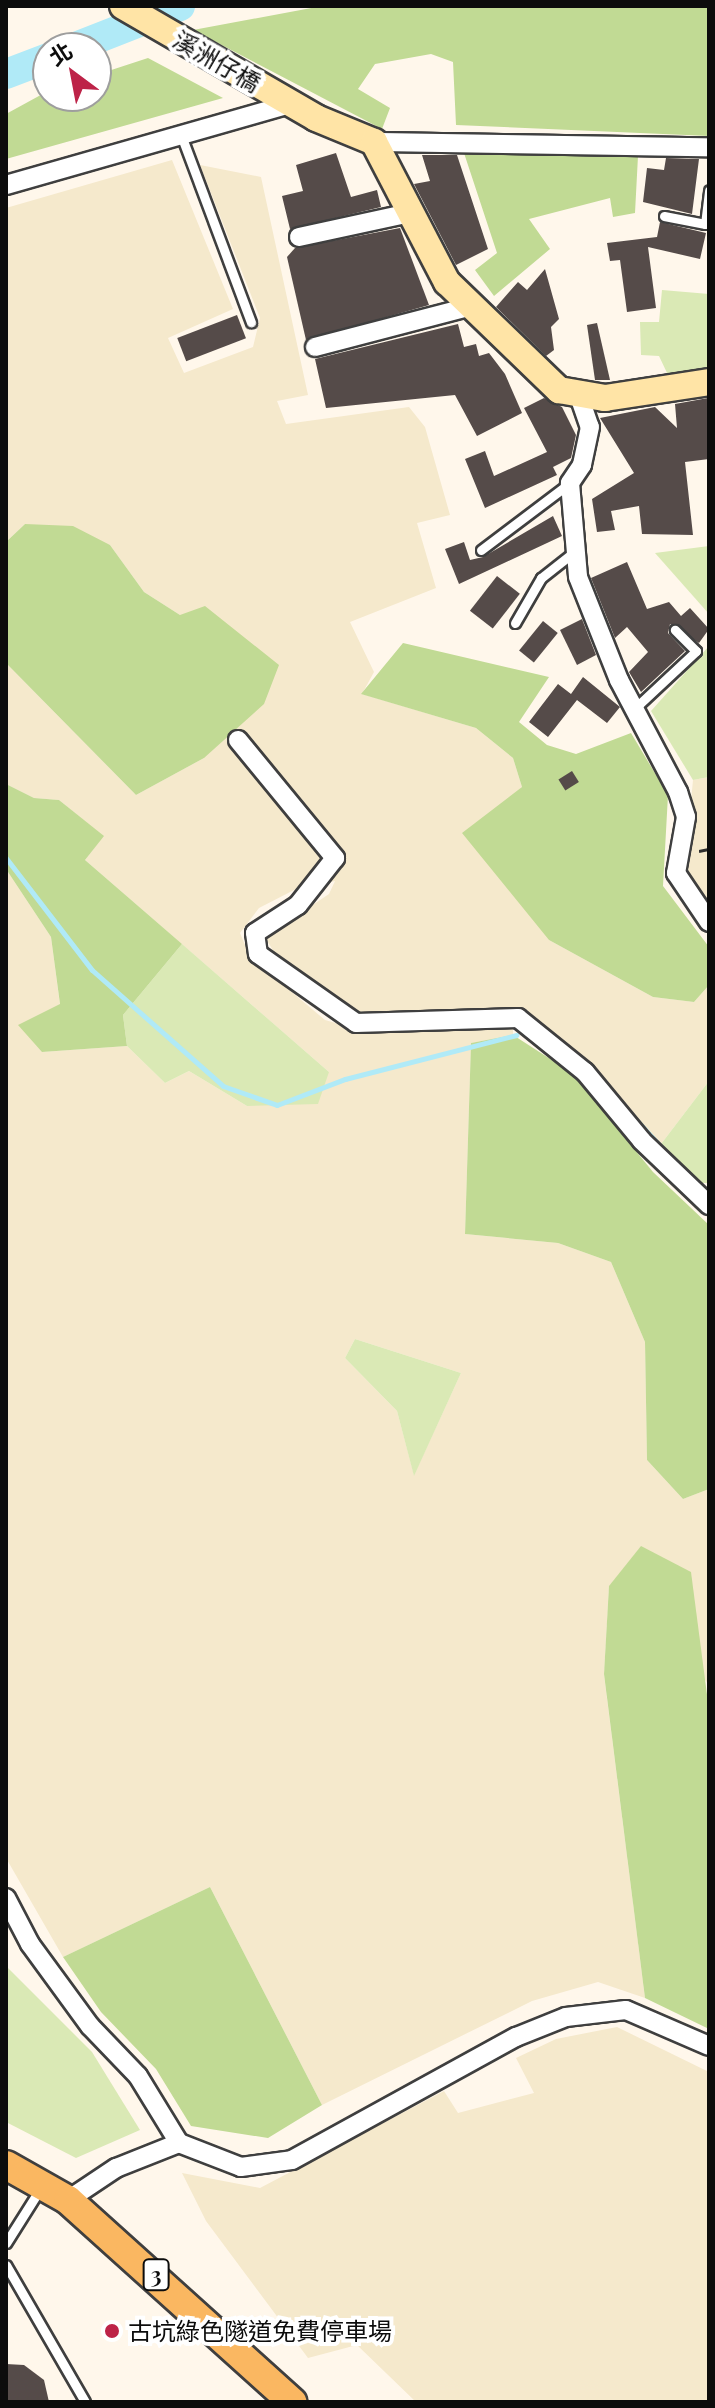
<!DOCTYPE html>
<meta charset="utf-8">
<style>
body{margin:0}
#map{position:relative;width:715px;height:2408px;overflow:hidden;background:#fff7eb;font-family:"Playfair Display","Noto Sans TC",serif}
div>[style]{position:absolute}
.farmland>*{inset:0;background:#f5e9cc}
.green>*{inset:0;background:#dae9b5}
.forest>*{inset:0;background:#c1da94}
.stream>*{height:5px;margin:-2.5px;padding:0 2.5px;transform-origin:2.5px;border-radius:2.5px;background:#b0eaf7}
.river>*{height:30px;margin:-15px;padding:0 15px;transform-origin:15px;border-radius:15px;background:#b0eaf7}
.building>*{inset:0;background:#554b49;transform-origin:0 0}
.path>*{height:3px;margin-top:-1.5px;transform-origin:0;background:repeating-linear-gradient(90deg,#2e2e2e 0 8px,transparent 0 12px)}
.roads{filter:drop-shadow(2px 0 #3f3f3f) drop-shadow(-2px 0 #3f3f3f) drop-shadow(0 2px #3f3f3f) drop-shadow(0 -2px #3f3f3f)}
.lane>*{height:9px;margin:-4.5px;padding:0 4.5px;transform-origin:4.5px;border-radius:4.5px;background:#fff}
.street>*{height:18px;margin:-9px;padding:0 9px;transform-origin:9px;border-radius:9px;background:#fff}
.secondary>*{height:26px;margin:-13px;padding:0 13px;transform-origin:13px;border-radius:13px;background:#ffe4a6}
.primary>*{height:28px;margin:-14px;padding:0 14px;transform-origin:14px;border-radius:14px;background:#fab761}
.dots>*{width:22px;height:22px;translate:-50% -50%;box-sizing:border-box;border:4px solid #fff;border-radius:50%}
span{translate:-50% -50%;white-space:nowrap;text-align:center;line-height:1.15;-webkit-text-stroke:8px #fff;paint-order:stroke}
.shield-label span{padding:2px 6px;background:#fff;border:2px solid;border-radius:6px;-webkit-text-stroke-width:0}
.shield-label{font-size:22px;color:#0c0c0c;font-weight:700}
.street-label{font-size:24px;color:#0c0c0c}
.poi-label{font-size:24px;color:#0c0c0c}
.left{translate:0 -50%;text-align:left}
.frame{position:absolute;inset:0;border:8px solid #0c0c0c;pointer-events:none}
.north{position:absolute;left:32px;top:32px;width:80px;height:80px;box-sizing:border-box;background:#fff;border:2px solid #9e9e9e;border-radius:50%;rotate:328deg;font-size:22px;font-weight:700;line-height:32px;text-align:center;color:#0c0c0c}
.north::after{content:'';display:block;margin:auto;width:28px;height:36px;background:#bd2348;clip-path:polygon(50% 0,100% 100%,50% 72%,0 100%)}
</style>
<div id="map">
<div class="farmland">
<i style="clip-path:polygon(evenodd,172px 160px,233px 309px,168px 338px,184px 373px,253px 347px,260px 318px,200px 165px,261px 177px,308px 395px,277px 401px,286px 424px,409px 407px,425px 427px,450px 515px,417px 523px,436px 588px,350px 622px,374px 672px,362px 694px,476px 728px,513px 758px,522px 787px,504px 807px,549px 940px,653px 997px,694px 1002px,709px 985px,709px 1081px,658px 1148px,590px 1066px,521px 1007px,358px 1014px,278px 959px,265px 937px,329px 894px,335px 881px,296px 889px,259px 908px,240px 933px,250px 957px,325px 1020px,363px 1031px,513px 1026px,513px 1035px,471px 1043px,465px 1234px,558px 1243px,611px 1262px,645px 1342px,647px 1460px,683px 1499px,709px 1489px,709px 1710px,707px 1682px,609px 1586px,604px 1675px,645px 1998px,598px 1982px,532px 2001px,322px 2105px,210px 1887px,63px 1957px,6px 1858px,6px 869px,51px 937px,60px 1005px,42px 1052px,127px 1046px,165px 1083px,189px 1071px,247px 1106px,329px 1072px,85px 860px,103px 836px,59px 800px,34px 798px,6px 784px,6px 663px,136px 795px,204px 758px,180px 615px,144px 592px,110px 545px,25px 524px,6px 542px,6px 208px,172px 160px,355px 1339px,461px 1373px,414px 1475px,397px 1411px,345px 1358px,355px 1339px)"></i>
<i style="clip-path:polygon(709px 777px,709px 909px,685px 865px,693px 780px)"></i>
<i style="clip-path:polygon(617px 2027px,709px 2072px,709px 2402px,416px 2402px,357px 2345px,308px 2358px,206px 2221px,182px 2173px,260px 2188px,444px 2091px,458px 2113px,534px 2093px,516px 2058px,556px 2039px)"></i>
</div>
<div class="green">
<i style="clip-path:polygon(662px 290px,709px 294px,709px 370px,668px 375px,659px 356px,641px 355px,640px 322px,659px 322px)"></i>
<i style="clip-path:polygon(709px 546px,709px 614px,655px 553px)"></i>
<i style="clip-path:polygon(709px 646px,709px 777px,693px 780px,651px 711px)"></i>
<i style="clip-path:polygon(182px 944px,329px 1072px,318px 1104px,247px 1106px,189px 1071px,165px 1083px,127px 1046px,123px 1015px)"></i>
<i style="clip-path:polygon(709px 1081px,709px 1183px,700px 1183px,658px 1148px)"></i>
<i style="clip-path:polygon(355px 1339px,461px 1373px,414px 1476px,397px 1411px,345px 1358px)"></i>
<i style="clip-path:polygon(6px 1966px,92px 2052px,140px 2130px,76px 2158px,6px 2122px)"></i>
</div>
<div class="forest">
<i style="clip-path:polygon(322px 6px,709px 6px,709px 136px,456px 125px,453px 62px,431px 54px,375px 64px,358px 89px,390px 108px,382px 129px,193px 30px)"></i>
<i style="clip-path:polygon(148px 58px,223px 98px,6px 159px,6px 114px,48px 91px,96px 96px,96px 75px)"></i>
<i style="clip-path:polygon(464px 153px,638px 156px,635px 213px,613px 217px,610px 198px,529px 219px,550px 249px,494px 296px,475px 270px,497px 253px)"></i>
<i style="clip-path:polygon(25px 524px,73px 526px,110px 545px,144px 592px,180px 615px,205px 606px,279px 665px,264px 704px,204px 758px,136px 795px,6px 663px,6px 542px)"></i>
<i style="clip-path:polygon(403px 643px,549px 677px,519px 722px,547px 745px,576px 754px,631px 733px,668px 795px,663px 886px,709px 947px,709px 985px,694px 1002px,653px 997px,549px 940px,462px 833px,522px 787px,513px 758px,476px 728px,361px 694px)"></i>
<i style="clip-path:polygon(6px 784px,34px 798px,59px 800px,104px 836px,85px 860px,182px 944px,123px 1015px,127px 1046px,42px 1052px,18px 1025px,60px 1004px,51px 937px,6px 869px)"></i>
<i style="clip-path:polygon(513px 1035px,572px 1073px,653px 1172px,709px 1225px,709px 1489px,683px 1499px,647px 1460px,645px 1342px,611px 1262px,558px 1243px,465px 1234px,471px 1043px)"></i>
<i style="clip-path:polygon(641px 1546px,691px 1572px,709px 1710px,709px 2029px,645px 1998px,604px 1674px,609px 1586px)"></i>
<i style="clip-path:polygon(210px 1887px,322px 2105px,268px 2138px,191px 2126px,156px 2069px,101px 2012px,63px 1957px)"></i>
</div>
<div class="stream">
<i style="left:6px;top:858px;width:141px;rotate:52.5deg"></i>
<i style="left:92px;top:970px;width:175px;rotate:41.5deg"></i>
<i style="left:223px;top:1086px;width:57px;rotate:19.4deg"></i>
<i style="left:277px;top:1105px;width:73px;rotate:-20.9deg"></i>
<i style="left:345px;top:1079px;width:177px;rotate:-14.4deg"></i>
<i style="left:574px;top:1052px;width:130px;rotate:47.5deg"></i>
</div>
<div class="river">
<i style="left:73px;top:48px;width:115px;rotate:-21.4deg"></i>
<i style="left:6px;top:74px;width:45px;rotate:-20.9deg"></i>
</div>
<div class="building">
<i style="clip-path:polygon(336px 153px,351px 197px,377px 190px,381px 207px,290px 229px,282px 196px,303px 191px,296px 165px)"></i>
<i style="clip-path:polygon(422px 155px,457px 155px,488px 249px,456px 265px,414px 184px,430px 181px)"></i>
<i style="clip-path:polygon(666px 158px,699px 159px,692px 214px,643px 202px,647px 168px,664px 170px)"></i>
<i style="clip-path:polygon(660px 222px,706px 233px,700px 259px,648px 247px,656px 308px,627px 312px,620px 260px,610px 261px,607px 243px,657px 237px)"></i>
<i style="clip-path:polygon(400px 228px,429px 305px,306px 340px,287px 257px,295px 248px)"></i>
<i style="clip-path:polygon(545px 269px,559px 319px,551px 327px,554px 350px,546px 356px,496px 307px,518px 282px,527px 290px)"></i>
<i style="left:237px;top:315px;width:25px;height:64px;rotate:69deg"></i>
<i style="clip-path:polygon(597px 323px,610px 380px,595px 380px,587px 325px)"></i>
<i style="clip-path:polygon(458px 324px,464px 347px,476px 344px,479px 356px,489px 353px,505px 374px,522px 413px,477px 436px,455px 395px,326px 408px,315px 359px)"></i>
<i style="clip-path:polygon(544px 398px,562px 407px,576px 435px,571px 458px,553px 467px,557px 475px,485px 508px,465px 459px,485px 451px,494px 476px,547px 452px,524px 408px)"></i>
<i style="clip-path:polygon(708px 398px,709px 459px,685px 462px,693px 535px,642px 534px,639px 506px,611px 511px,615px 530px,597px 532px,592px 499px,634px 473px,600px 418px,655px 407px,677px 428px,675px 404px)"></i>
<i style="clip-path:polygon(553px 516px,562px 536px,459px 584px,445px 549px,464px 542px,470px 560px,483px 557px)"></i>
<i style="clip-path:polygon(627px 562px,647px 609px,669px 602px,681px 616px,690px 608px,709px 629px,699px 643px,670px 624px,668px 633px,685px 651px,641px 692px,629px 672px,648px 652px,627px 627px,615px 638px,591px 578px)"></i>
<i style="left:497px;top:576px;width:29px;height:44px;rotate:38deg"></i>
<i style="clip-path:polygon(582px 619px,596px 655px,577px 665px,560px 630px)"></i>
<i style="left:543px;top:621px;width:19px;height:38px;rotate:39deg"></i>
<i style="clip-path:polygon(583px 677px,620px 707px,607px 723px,577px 700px,548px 737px,529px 722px,558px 684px,571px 694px)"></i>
<i style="left:572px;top:771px;width:13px;height:16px;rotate:58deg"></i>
<i style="clip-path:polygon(6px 2364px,24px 2365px,44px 2380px,49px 2402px,6px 2402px)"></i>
</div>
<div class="path">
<i style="left:699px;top:851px;width:10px;rotate:-11deg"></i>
</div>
<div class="roads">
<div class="lane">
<i style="left:181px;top:135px;width:200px;rotate:69.5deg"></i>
<i style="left:664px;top:216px;width:42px;rotate:11deg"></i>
<i style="left:705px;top:224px;width:34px;rotate:-83deg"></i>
<i style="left:481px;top:550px;width:111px;rotate:-37deg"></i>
<i style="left:515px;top:623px;width:52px;rotate:-60deg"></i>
<i style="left:541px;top:578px;width:42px;rotate:-38.2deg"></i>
<i style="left:634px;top:709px;width:85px;rotate:-43.1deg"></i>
<i style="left:696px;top:651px;width:30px;rotate:-135deg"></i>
<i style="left:6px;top:2243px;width:64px;rotate:-57.8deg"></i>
<i style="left:6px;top:2265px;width:158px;rotate:60deg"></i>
</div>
<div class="street">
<i style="left:374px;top:142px;width:335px;rotate:0.9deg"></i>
<i style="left:6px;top:185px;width:295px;rotate:-15.9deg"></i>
<i style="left:299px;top:237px;width:114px;rotate:-12.2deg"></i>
<i style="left:315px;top:347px;width:159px;rotate:-14.6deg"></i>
<i style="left:578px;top:393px;width:36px;rotate:71deg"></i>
<i style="left:590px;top:427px;width:39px;rotate:102deg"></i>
<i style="left:582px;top:465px;width:22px;rotate:124deg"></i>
<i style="left:570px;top:483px;width:94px;rotate:85.1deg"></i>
<i style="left:578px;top:577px;width:111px;rotate:68.3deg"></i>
<i style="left:619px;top:680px;width:127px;rotate:62.2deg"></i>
<i style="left:678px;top:792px;width:26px;rotate:72deg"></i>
<i style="left:686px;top:817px;width:57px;rotate:100.1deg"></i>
<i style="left:676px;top:873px;width:59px;rotate:56deg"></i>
<i style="left:238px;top:740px;width:153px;rotate:50.6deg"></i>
<i style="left:335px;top:858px;width:60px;rotate:128.2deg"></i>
<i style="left:298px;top:905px;width:51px;rotate:146.9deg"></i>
<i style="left:255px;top:933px;width:21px;rotate:82deg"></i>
<i style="left:258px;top:954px;width:120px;rotate:35.1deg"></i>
<i style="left:356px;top:1023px;width:162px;rotate:-1.8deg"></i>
<i style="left:518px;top:1018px;width:86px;rotate:38.9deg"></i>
<i style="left:585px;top:1072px;width:89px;rotate:50.4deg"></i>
<i style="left:642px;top:1141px;width:93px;rotate:43.7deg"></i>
<i style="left:6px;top:1898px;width:52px;rotate:62.4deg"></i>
<i style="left:30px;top:1944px;width:102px;rotate:53.8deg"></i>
<i style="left:90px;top:2026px;width:69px;rotate:46.2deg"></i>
<i style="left:138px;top:2076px;width:79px;rotate:58.5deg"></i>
<i style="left:68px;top:2200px;width:58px;rotate:-33.7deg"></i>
<i style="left:116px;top:2168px;width:68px;rotate:-21.6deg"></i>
<i style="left:179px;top:2143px;width:66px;rotate:21.2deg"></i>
<i style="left:241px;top:2167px;width:51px;rotate:-7.8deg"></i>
<i style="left:292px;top:2160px;width:256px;rotate:-28.8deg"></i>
<i style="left:516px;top:2037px;width:54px;rotate:-21.8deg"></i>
<i style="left:566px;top:2017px;width:60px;rotate:-6.7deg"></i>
<i style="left:626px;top:2010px;width:90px;rotate:23.4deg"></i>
</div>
<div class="secondary">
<i style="left:123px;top:6px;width:223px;rotate:30.1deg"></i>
<i style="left:316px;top:118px;width:63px;rotate:22.5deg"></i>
<i style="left:374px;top:142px;width:158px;rotate:62.5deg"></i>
<i style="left:447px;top:282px;width:156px;rotate:44deg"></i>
<i style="left:559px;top:390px;width:47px;rotate:9.9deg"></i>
<i style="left:605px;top:398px;width:105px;rotate:-8.7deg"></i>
</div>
<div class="primary">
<i style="left:6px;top:2165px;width:71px;rotate:29.4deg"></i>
<i style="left:68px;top:2200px;width:302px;rotate:42deg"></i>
</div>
</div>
<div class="dots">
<i style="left:112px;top:2331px;background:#bd2348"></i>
</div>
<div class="shield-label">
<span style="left:156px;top:2275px">3</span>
</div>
<div class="street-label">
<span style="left:217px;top:61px;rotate:30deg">溪洲仔橋</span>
</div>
<div class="poi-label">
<span class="left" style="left:128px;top:2331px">古坑綠色隧道免費停車場</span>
</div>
<div class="frame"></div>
<div class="north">北</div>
</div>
